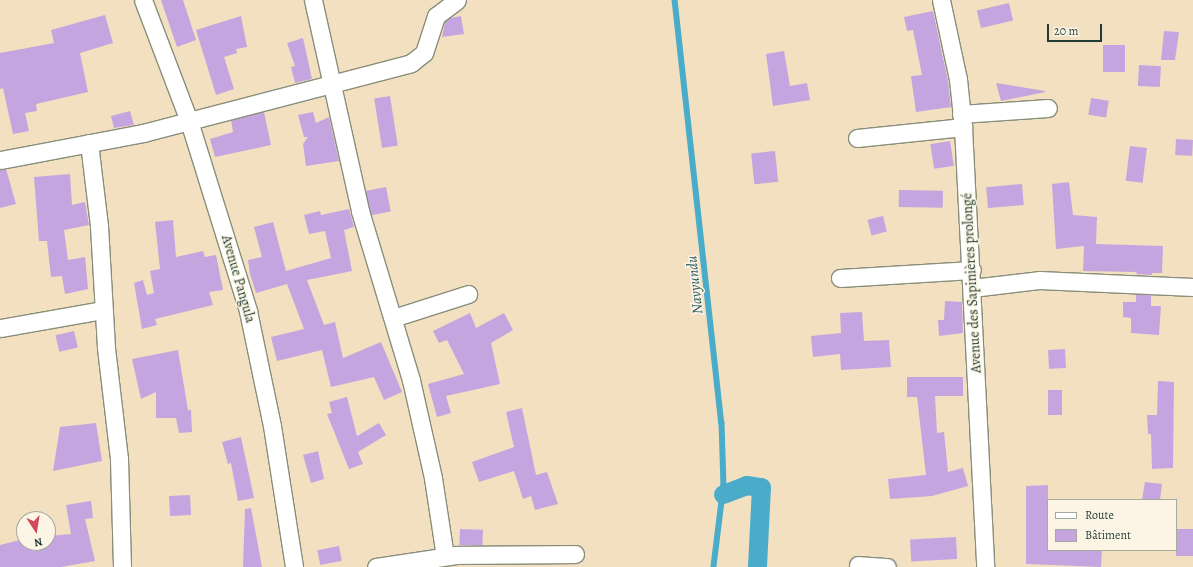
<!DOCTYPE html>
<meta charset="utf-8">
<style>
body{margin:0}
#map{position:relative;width:1193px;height:567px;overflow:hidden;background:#f2e0c1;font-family:Alegreya,serif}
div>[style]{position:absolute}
.stream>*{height:5.5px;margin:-2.75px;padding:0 2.75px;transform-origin:2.75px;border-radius:2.75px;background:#4aacc9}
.canal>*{height:19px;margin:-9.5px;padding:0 9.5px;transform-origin:9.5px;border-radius:9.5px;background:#4aacc9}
.building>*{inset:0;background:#c5a5e0;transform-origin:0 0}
.roads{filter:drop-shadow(1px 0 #888e7a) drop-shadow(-1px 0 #888e7a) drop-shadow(0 1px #888e7a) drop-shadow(0 -1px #888e7a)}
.minor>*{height:17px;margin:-8.5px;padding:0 8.5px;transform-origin:8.5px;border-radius:8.5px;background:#fff}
span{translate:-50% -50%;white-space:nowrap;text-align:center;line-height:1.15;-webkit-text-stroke:3px #fcf5e5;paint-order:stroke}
.street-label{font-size:14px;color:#1f3d34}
.water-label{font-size:15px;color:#2c5e61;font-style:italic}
.legend{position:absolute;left:1047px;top:499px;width:130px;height:52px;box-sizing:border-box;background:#fcf5e5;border:1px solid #a4ab9e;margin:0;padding:5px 7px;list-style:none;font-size:12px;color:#1f3d34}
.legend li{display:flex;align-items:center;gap:8px;height:20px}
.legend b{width:20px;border:1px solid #a4ab9e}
.north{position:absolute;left:16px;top:511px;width:40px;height:40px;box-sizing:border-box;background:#fcf5e5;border:1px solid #a4ab9e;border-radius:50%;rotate:168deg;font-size:11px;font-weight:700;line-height:16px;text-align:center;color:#1f3d34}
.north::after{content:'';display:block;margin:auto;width:14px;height:18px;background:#d1495b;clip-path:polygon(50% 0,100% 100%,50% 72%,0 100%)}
.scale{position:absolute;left:1047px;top:24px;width:55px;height:18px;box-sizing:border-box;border:2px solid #1f3d34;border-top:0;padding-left:5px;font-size:12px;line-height:14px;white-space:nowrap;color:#1f3d34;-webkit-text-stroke:3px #fcf5e5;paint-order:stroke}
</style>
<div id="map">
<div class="stream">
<i style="left:675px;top:0;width:426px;rotate:83.7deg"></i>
<i style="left:722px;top:423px;width:62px;rotate:88.2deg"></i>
<i style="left:724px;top:485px;width:83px;rotate:97deg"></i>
</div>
<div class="canal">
<i style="left:723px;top:494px;width:25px;rotate:-21deg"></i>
<i style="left:746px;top:485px;width:15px;rotate:8deg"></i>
<i style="left:761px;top:487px;width:80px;rotate:92.9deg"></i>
</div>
<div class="building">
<i style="clip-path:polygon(161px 0,183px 0,196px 40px,177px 47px)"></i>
<i style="left:1009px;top:3px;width:18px;height:33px;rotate:77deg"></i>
<i style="clip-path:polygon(933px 11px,948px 81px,951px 107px,916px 112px,911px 76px,922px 75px,913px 30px,907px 31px,904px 17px)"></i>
<i style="clip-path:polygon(105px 15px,113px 43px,80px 53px,88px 92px,36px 104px,37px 111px,25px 113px,29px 131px,13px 134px,3px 88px,0 89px,0 53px,54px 43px,51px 30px)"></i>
<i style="clip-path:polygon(241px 16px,247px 47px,236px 49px,237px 53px,224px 57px,234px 89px,216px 95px,196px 30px)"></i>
<i style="clip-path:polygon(461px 16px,464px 34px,442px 37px,445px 22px,450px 18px)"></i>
<i style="clip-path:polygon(1164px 31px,1179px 32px,1175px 60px,1161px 60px)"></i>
<i style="clip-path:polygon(303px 38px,312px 79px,295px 83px,291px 67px,295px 66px,287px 43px)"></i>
<i style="left:1103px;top:45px;width:22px;height:27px"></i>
<i style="clip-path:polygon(784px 51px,790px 86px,807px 83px,810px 100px,773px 106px,766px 54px)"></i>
<i style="left:1139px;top:65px;width:22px;height:21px;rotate:3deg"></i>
<i style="clip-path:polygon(996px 83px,1045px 91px,1045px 92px,1001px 101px)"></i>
<i style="left:390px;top:96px;width:50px;height:16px;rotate:81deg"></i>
<i style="left:1091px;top:98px;width:18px;height:17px;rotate:9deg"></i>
<i style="clip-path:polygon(130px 111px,134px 125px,114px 128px,111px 116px)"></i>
<i style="clip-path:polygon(264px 112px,271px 145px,215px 157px,210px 139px,233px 132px,231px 120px)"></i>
<i style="clip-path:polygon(313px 112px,316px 123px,329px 117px,339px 161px,306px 166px,303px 144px,308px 137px,304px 137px,298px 115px)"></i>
<i style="left:1176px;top:139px;width:17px;height:16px;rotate:3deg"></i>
<i style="left:950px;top:141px;width:25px;height:20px;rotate:81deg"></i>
<i style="left:1130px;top:146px;width:17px;height:35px;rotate:7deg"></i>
<i style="left:775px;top:151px;width:31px;height:24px;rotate:84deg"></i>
<i style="clip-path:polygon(6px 169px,16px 204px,0 208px,0 170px)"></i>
<i style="clip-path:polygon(70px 174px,72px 205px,85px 202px,89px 225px,64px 230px,68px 260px,85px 257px,88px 289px,65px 294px,62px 276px,51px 277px,47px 241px,39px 241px,34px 177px)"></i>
<i style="clip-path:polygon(1069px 182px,1073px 215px,1097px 217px,1096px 244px,1163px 246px,1162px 273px,1152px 273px,1152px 275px,1136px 274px,1137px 272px,1083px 271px,1084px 246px,1056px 249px,1052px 184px)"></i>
<i style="left:1022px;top:184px;width:21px;height:36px;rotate:85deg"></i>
<i style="left:386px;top:187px;width:25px;height:21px;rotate:79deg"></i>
<i style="left:899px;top:190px;width:44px;height:17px;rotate:1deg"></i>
<i style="clip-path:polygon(349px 209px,354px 227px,344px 230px,352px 271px,307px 280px,324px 325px,335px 322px,343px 358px,381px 342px,402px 392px,384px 400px,374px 377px,331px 387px,322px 350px,277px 361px,271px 337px,304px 329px,287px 284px,256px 293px,250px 274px,248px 260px,262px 257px,254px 227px,273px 222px,286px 271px,331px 258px,325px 231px,309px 234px,304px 215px,320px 211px,321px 215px)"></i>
<i style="left:883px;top:216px;width:16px;height:16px;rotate:76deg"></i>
<i style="clip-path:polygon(173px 220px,176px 257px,203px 251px,205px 257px,216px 255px,223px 290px,209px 292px,213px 305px,155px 319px,157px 325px,142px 329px,134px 283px,143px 280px,147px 295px,154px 293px,150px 271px,160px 269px,155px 222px)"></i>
<i style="clip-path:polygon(1136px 294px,1151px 295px,1151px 306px,1161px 306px,1159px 335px,1131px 333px,1131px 318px,1123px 317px,1123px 302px,1136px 302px)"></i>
<i style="clip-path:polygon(945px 301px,962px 302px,963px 333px,939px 336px,938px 320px,944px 320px)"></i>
<i style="clip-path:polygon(862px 312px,864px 341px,889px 340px,891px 367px,841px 370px,840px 354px,813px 357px,811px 336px,841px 333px,840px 313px)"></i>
<i style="clip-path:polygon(470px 313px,476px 328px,504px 313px,513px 330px,491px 343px,500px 384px,446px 396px,451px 413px,437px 417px,428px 384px,464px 374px,447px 340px,439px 343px,433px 331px)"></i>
<i style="left:74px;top:331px;width:17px;height:19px;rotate:77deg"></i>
<i style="left:1065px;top:349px;width:19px;height:17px;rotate:87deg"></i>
<i style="clip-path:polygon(178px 350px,188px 410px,191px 410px,192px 432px,179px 433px,176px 418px,156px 418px,156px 392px,141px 399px,132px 359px)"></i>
<i style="clip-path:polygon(907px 377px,963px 377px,963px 396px,935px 396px,937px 433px,944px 432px,948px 472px,963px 468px,968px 486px,932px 496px,890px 499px,888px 479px,926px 475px,917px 397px,907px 397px)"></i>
<i style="clip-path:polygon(1158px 381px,1174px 382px,1173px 468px,1152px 469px,1151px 434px,1148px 434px,1147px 415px,1157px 415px)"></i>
<i style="left:1048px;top:390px;width:14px;height:25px"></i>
<i style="clip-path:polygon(347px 397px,357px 436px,379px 423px,386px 435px,358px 452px,363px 464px,349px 469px,327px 414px,332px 413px,329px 402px)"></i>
<i style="clip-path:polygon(522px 408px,536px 475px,547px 472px,558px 504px,535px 510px,531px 496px,523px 499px,514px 471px,479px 482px,472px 462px,514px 447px,506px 412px)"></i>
<i style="clip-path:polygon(96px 423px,102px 461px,53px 471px,60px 427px)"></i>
<i style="clip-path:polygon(241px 437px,254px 498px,238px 501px,231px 463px,228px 464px,222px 442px)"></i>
<i style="clip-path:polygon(318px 451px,324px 479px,311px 483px,303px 455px)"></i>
<i style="clip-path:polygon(1145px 482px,1162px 484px,1160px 500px,1142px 500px)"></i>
<i style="clip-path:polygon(1048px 485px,1048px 550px,1102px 550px,1101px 567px,1026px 564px,1026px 486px)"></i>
<i style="left:190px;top:495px;width:20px;height:21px;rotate:87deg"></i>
<i style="clip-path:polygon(91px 501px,93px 518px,85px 519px,95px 561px,61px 567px,0 567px,0 545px,24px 539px,24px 543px,48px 543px,48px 536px,71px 534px,66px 505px)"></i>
<i style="clip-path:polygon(251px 508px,262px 567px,243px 567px,245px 509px)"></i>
<i style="left:460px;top:529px;width:23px;height:16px;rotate:2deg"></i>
<i style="left:1193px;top:529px;width:27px;height:17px;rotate:90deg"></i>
<i style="left:956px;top:537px;width:22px;height:46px;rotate:87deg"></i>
<i style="left:339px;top:546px;width:15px;height:22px;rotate:79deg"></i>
</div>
<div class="roads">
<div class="minor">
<i style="left:143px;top:0;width:129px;rotate:69.2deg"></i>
<i style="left:189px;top:121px;width:199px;rotate:72.7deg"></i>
<i style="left:248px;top:311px;width:117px;rotate:78.2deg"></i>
<i style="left:272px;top:426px;width:143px;rotate:81.1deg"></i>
<i style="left:313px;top:0;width:216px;rotate:77.4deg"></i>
<i style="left:360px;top:211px;width:177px;rotate:73.2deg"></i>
<i style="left:411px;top:380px;width:100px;rotate:77.3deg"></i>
<i style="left:433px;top:478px;width:79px;rotate:81.3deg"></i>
<i style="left:941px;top:0;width:81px;rotate:77.9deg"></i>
<i style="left:958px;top:79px;width:48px;rotate:84.1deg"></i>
<i style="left:963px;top:127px;width:441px;rotate:87.1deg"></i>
<i style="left:961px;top:114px;width:87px;rotate:-3.9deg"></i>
<i style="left:857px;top:138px;width:107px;rotate:-5.9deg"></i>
<i style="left:89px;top:143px;width:84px;rotate:83.1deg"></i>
<i style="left:99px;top:226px;width:122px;rotate:86.7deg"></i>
<i style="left:106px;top:348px;width:112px;rotate:83.3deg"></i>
<i style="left:119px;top:459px;width:108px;rotate:88.4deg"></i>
<i style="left:0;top:160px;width:146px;rotate:-10.7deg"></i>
<i style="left:143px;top:133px;width:277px;rotate:-14.6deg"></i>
<i style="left:411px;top:63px;width:16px;rotate:-38deg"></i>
<i style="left:424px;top:53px;width:39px;rotate:-72deg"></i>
<i style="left:436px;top:16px;width:26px;rotate:-37deg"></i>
<i style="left:840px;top:278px;width:132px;rotate:-3.5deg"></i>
<i style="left:972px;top:288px;width:67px;rotate:-6.8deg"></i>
<i style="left:1039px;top:280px;width:154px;rotate:2.6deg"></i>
<i style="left:393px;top:318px;width:79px;rotate:-17.7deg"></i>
<i style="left:0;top:328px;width:105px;rotate:-9.9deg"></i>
<i style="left:858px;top:565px;width:29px;rotate:4deg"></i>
<i style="left:376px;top:567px;width:81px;rotate:-8.5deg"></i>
<i style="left:456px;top:555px;width:119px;rotate:-0.5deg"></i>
</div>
</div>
<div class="street-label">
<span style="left:238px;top:279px;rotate:74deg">Avenue Pangula</span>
<span style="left:972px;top:283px;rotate:-93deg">Avenue des Sapinières prolongé</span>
</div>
<div class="water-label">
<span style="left:695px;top:285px;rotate:-96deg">Navyundu</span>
</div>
<ul class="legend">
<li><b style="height:5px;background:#fff"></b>Route</li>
<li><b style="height:11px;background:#c5a5e0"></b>Bâtiment</li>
</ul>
<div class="north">N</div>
<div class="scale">20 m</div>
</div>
